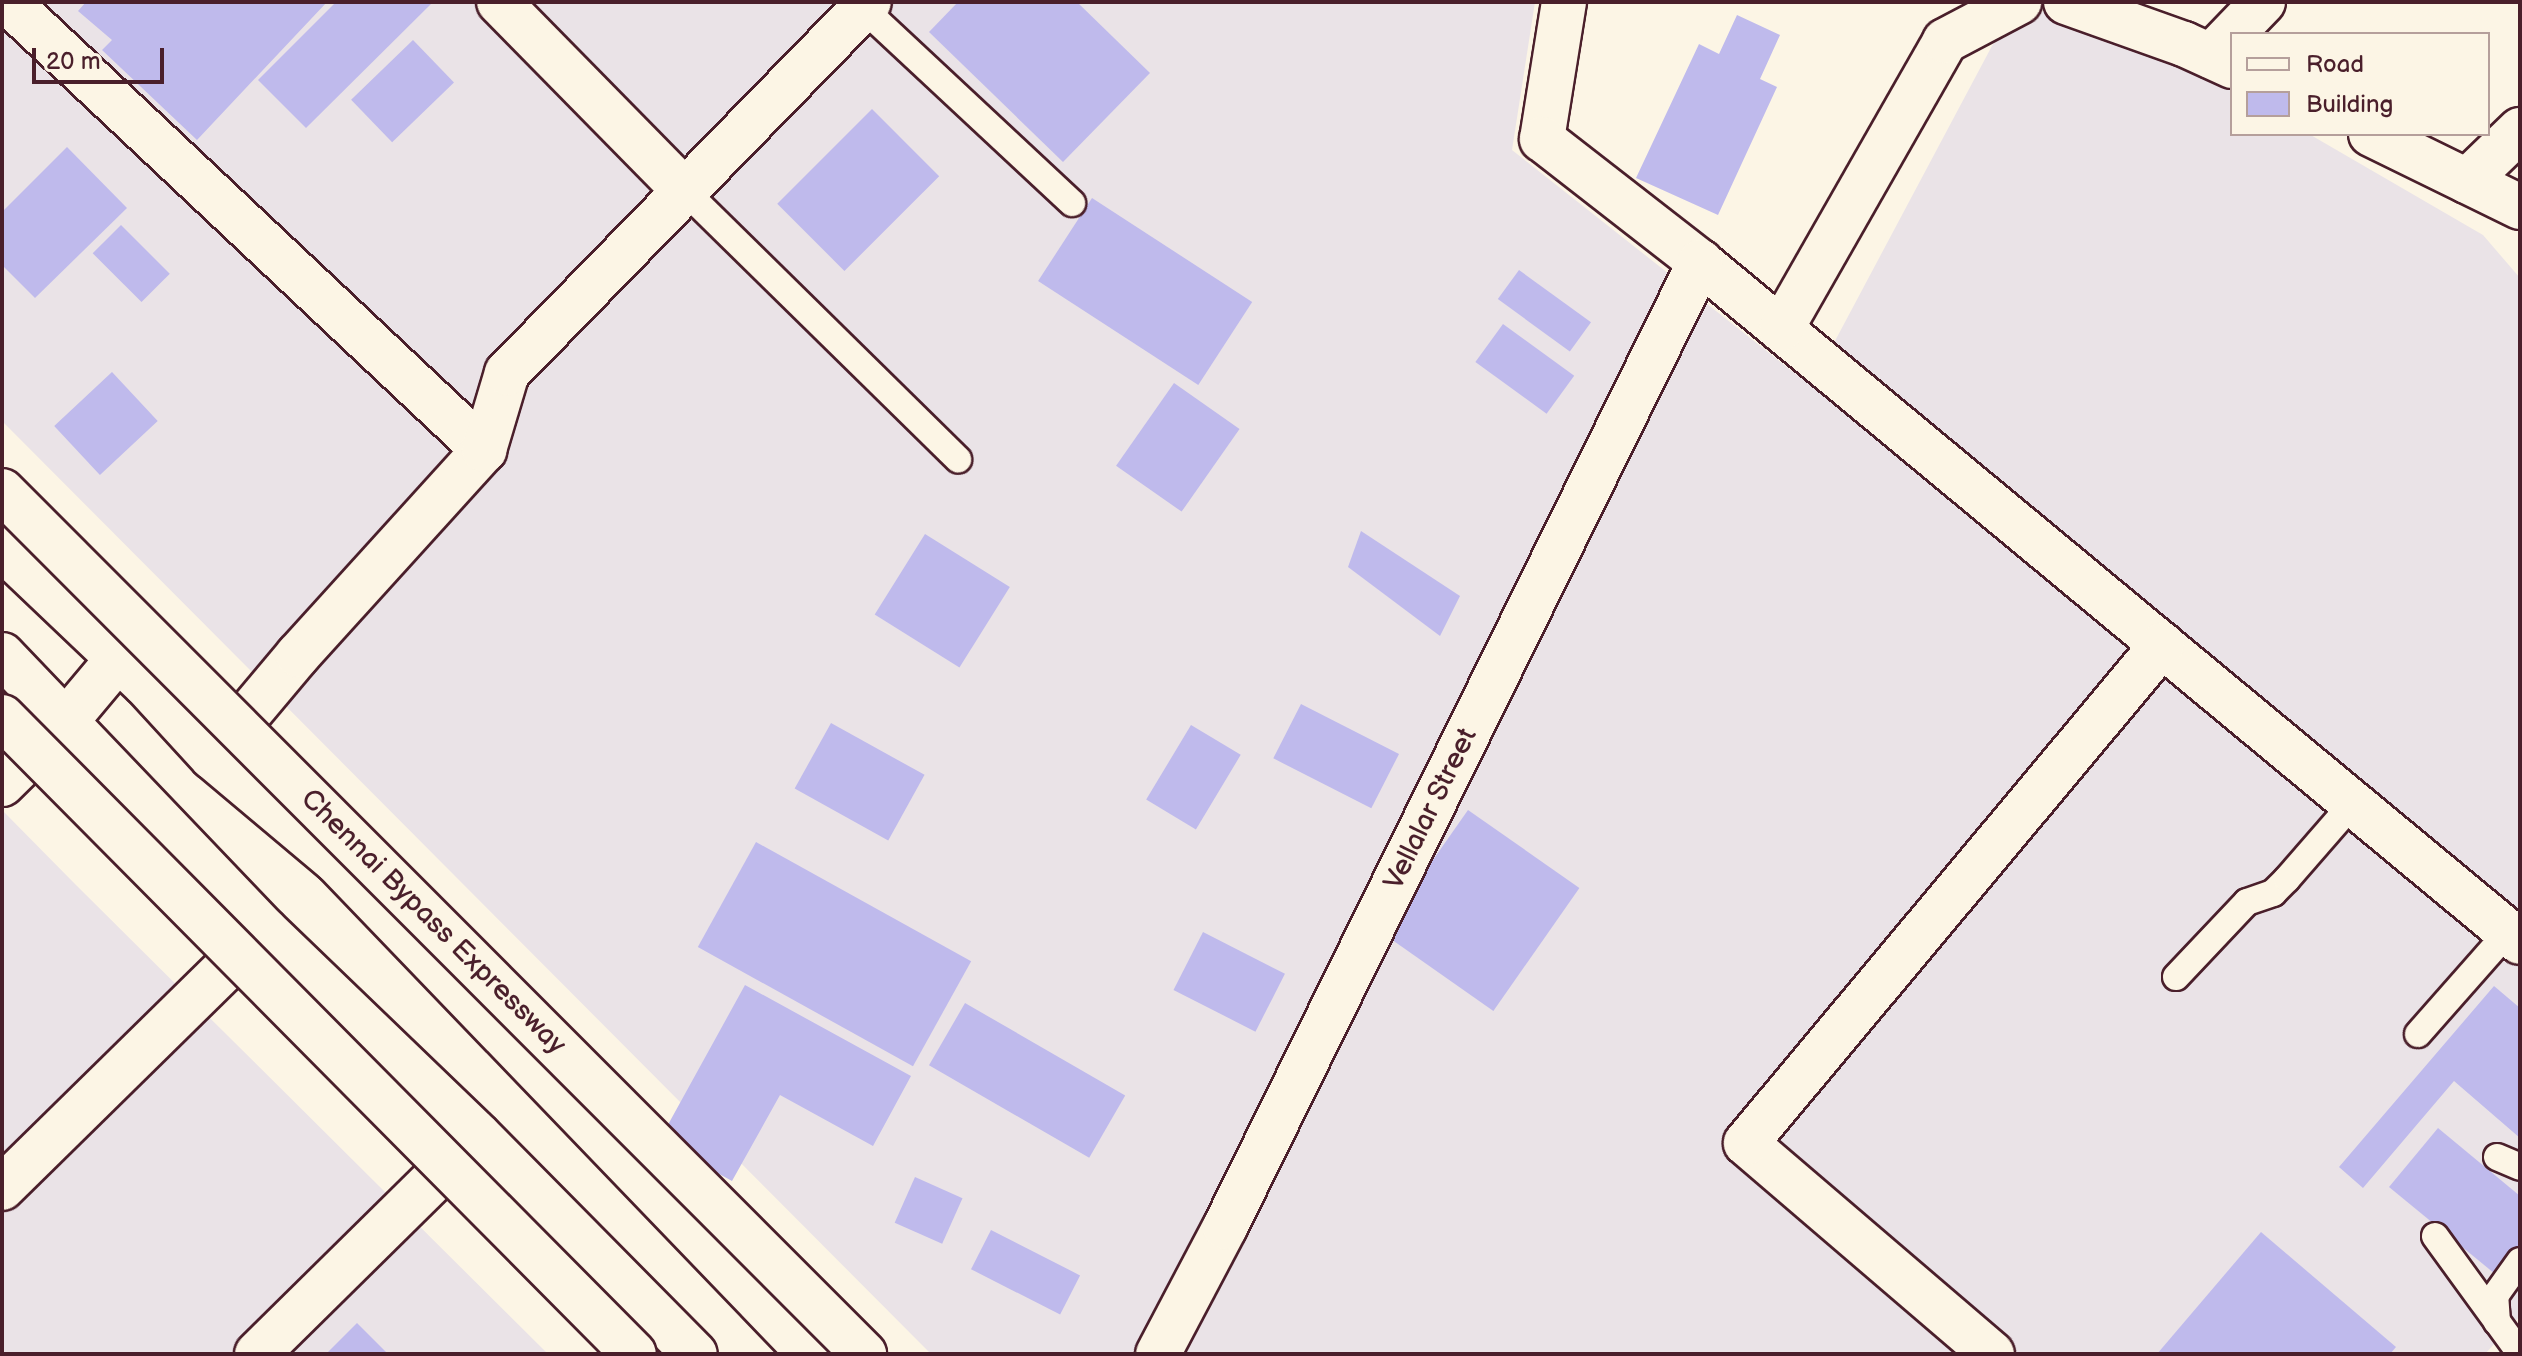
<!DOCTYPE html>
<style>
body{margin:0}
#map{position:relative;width:2522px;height:1356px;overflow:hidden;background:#fcf5e5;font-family:"Balsamiq Sans",sans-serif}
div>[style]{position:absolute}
.built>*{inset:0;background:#eae3e7}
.building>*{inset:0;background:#bfbaec;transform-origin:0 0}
.roads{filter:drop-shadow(2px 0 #4a1f2b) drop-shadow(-2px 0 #4a1f2b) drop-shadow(0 2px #4a1f2b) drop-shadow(0 -2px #4a1f2b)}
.service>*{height:26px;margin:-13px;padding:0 13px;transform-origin:13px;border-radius:13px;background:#fcf5e5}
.minor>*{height:44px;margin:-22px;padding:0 22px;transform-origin:22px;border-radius:22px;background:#fcf5e5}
.primary>*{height:44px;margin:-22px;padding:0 22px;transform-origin:22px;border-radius:22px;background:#fcf5e5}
.bridges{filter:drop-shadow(2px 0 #4a1f2b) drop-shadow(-2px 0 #4a1f2b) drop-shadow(0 2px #4a1f2b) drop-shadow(0 -2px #4a1f2b)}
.trunk-bridge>*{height:44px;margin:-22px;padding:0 22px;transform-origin:22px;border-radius:22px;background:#fcf5e5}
span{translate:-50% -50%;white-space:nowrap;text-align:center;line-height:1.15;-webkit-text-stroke:7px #fcf5e5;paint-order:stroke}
.street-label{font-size:28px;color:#4a1f2b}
.frame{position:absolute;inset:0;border:4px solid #4a1f2b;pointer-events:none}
.legend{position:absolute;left:2230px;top:32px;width:260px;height:104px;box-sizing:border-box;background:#fcf5e5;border:2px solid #b59f9b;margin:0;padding:10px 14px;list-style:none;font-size:24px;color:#4a1f2b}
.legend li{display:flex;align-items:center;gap:16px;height:40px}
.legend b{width:40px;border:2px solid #b59f9b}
.scale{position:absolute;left:32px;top:48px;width:132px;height:36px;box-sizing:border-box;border:4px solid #4a1f2b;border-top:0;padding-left:10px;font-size:24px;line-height:28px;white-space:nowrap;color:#4a1f2b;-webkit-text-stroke:6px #fcf5e5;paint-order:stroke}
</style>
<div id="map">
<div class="built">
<i style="clip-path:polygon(2px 2px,1535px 2px,1512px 150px,1811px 386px,1993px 44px,2057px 2px,2082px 2px,2232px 89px,2232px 134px,2309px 134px,2483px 235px,2520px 278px,2520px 1316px,2485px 1354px,931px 1354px,2px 421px)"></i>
<i style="clip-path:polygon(2px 810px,76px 885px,548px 1354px,2px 1354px)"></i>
</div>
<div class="building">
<i style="clip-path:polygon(86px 2px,327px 2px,197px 140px,102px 50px,112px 40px,78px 11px)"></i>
<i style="clip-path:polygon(336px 2px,431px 4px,306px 128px,258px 80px)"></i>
<i style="clip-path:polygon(958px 2px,1077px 2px,1150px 73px,1063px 162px,929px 32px)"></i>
<i style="clip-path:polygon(1737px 15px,1780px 35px,1760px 79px,1777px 87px,1718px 215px,1636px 178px,1699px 44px,1719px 54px)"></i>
<i style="left:413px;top:40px;width:59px;height:86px;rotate:46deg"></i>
<i style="left:872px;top:109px;width:95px;height:134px;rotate:45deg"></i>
<i style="clip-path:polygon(67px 147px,127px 208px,35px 298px,2px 265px,2px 212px)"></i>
<i style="left:1092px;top:198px;width:191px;height:99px;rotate:33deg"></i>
<i style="left:121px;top:225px;width:69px;height:40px;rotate:45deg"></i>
<i style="left:1519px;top:270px;width:89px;height:36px;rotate:36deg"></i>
<i style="left:1503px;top:324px;width:88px;height:47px;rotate:36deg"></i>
<i style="left:112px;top:372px;width:67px;height:79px;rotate:47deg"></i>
<i style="left:1174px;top:383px;width:80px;height:101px;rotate:35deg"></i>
<i style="clip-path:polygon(1361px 531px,1460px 596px,1440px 636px,1348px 567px)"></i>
<i style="left:925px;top:534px;width:100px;height:95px;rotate:32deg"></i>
<i style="left:1301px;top:704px;width:110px;height:61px;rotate:27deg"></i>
<i style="left:831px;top:723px;width:107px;height:75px;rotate:29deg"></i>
<i style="left:1191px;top:725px;width:58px;height:87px;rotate:31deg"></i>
<i style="left:1468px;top:810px;width:136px;height:150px;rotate:35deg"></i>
<i style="left:756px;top:842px;width:246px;height:120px;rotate:29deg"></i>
<i style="left:1203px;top:932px;width:92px;height:65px;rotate:27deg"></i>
<i style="clip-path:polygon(745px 985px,911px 1076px,873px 1146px,780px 1095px,732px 1181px,659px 1141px)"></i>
<i style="clip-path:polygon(2494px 986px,2520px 1008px,2520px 1138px,2454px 1081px,2363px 1188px,2339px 1167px)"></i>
<i style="left:965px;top:1003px;width:185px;height:72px;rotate:30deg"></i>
<i style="clip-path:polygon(2438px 1128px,2520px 1196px,2520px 1254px,2500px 1278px,2389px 1187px)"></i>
<i style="left:915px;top:1177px;width:52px;height:50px;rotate:24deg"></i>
<i style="left:991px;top:1230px;width:100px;height:44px;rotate:27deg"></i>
<i style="clip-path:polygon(2261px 1232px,2396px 1347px,2390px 1354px,2157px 1354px)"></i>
<i style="clip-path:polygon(357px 1323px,388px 1354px,326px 1354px)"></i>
</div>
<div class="roads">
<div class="service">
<i style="left:863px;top:8px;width:286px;rotate:43deg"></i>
<i style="left:685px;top:191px;width:383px;rotate:44.5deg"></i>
<i style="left:2176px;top:977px;width:103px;rotate:-46.6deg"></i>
<i style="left:2247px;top:902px;width:28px;rotate:-19deg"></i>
<i style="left:2273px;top:893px;width:20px;rotate:-45deg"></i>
<i style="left:2287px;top:879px;width:101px;rotate:-49deg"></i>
<i style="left:2418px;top:1034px;width:136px;rotate:-48.6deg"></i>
<i style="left:2497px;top:1157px;width:25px;rotate:23deg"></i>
<i style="left:2435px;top:1236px;width:145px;rotate:54deg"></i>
<i style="left:2497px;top:1322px;width:26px;rotate:-94deg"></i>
<i style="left:2495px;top:1296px;width:43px;rotate:-54.5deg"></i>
</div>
<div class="minor">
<i style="left:8px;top:2px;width:654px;rotate:43.26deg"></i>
<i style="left:499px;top:2px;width:265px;rotate:45.5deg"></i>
<i style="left:1564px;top:2px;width:139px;rotate:99.1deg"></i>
<i style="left:1542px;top:139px;width:200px;rotate:37.9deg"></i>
<i style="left:1700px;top:262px;width:1065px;rotate:39.67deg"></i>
<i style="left:2066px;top:2px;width:125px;rotate:19.6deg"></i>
<i style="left:2184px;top:44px;width:53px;rotate:24.6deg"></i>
<i style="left:2211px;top:56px;width:75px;rotate:-46.1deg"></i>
<i style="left:2371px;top:134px;width:166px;rotate:26.1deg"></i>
<i style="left:2467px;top:181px;width:74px;rotate:-43.9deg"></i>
<i style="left:1781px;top:329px;width:331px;rotate:-60.3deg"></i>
<i style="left:1945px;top:41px;width:84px;rotate:-27.8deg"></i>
<i style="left:214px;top:755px;width:131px;rotate:-50deg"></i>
<i style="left:298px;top:655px;width:277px;rotate:-47.8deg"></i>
<i style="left:484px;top:450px;width:80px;rotate:-73.4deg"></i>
<i style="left:507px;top:373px;width:518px;rotate:-45.7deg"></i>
<i style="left:2px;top:784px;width:90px;rotate:-44.5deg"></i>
<i style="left:66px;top:721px;width:81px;rotate:-50deg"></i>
<i style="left:2px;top:1188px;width:368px;rotate:-44.5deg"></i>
<i style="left:257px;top:1354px;width:306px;rotate:-44.6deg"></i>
<i style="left:1158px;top:1354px;width:144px;rotate:-62.2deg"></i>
<i style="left:1225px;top:1227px;width:1076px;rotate:-63.79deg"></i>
<i style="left:1992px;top:1354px;width:324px;rotate:-139.4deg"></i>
<i style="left:1746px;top:1143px;width:649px;rotate:-50.13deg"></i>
</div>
<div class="primary">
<i style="left:2px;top:548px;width:197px;rotate:43.6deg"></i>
<i style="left:145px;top:684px;width:99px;rotate:47.5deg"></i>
<i style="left:212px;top:757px;width:162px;rotate:40deg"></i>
<i style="left:336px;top:861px;width:684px;rotate:46.13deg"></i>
<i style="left:2px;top:655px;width:381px;rotate:46.3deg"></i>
<i style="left:265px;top:930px;width:296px;rotate:43.9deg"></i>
<i style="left:478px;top:1135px;width:308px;rotate:45.3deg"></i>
</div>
</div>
<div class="bridges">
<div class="trunk-bridge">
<i style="left:2px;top:491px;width:1220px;rotate:45.03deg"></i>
<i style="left:2px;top:717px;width:897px;rotate:45.23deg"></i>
</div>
</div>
<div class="street-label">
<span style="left:1431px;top:809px;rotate:-64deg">Vellalar Street</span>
<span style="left:433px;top:922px;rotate:45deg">Chennai Bypass Expressway</span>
</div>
<div class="frame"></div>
<ul class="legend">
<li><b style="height:10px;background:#fcf5e5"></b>Road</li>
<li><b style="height:22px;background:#bfbaec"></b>Building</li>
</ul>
<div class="scale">20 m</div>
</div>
